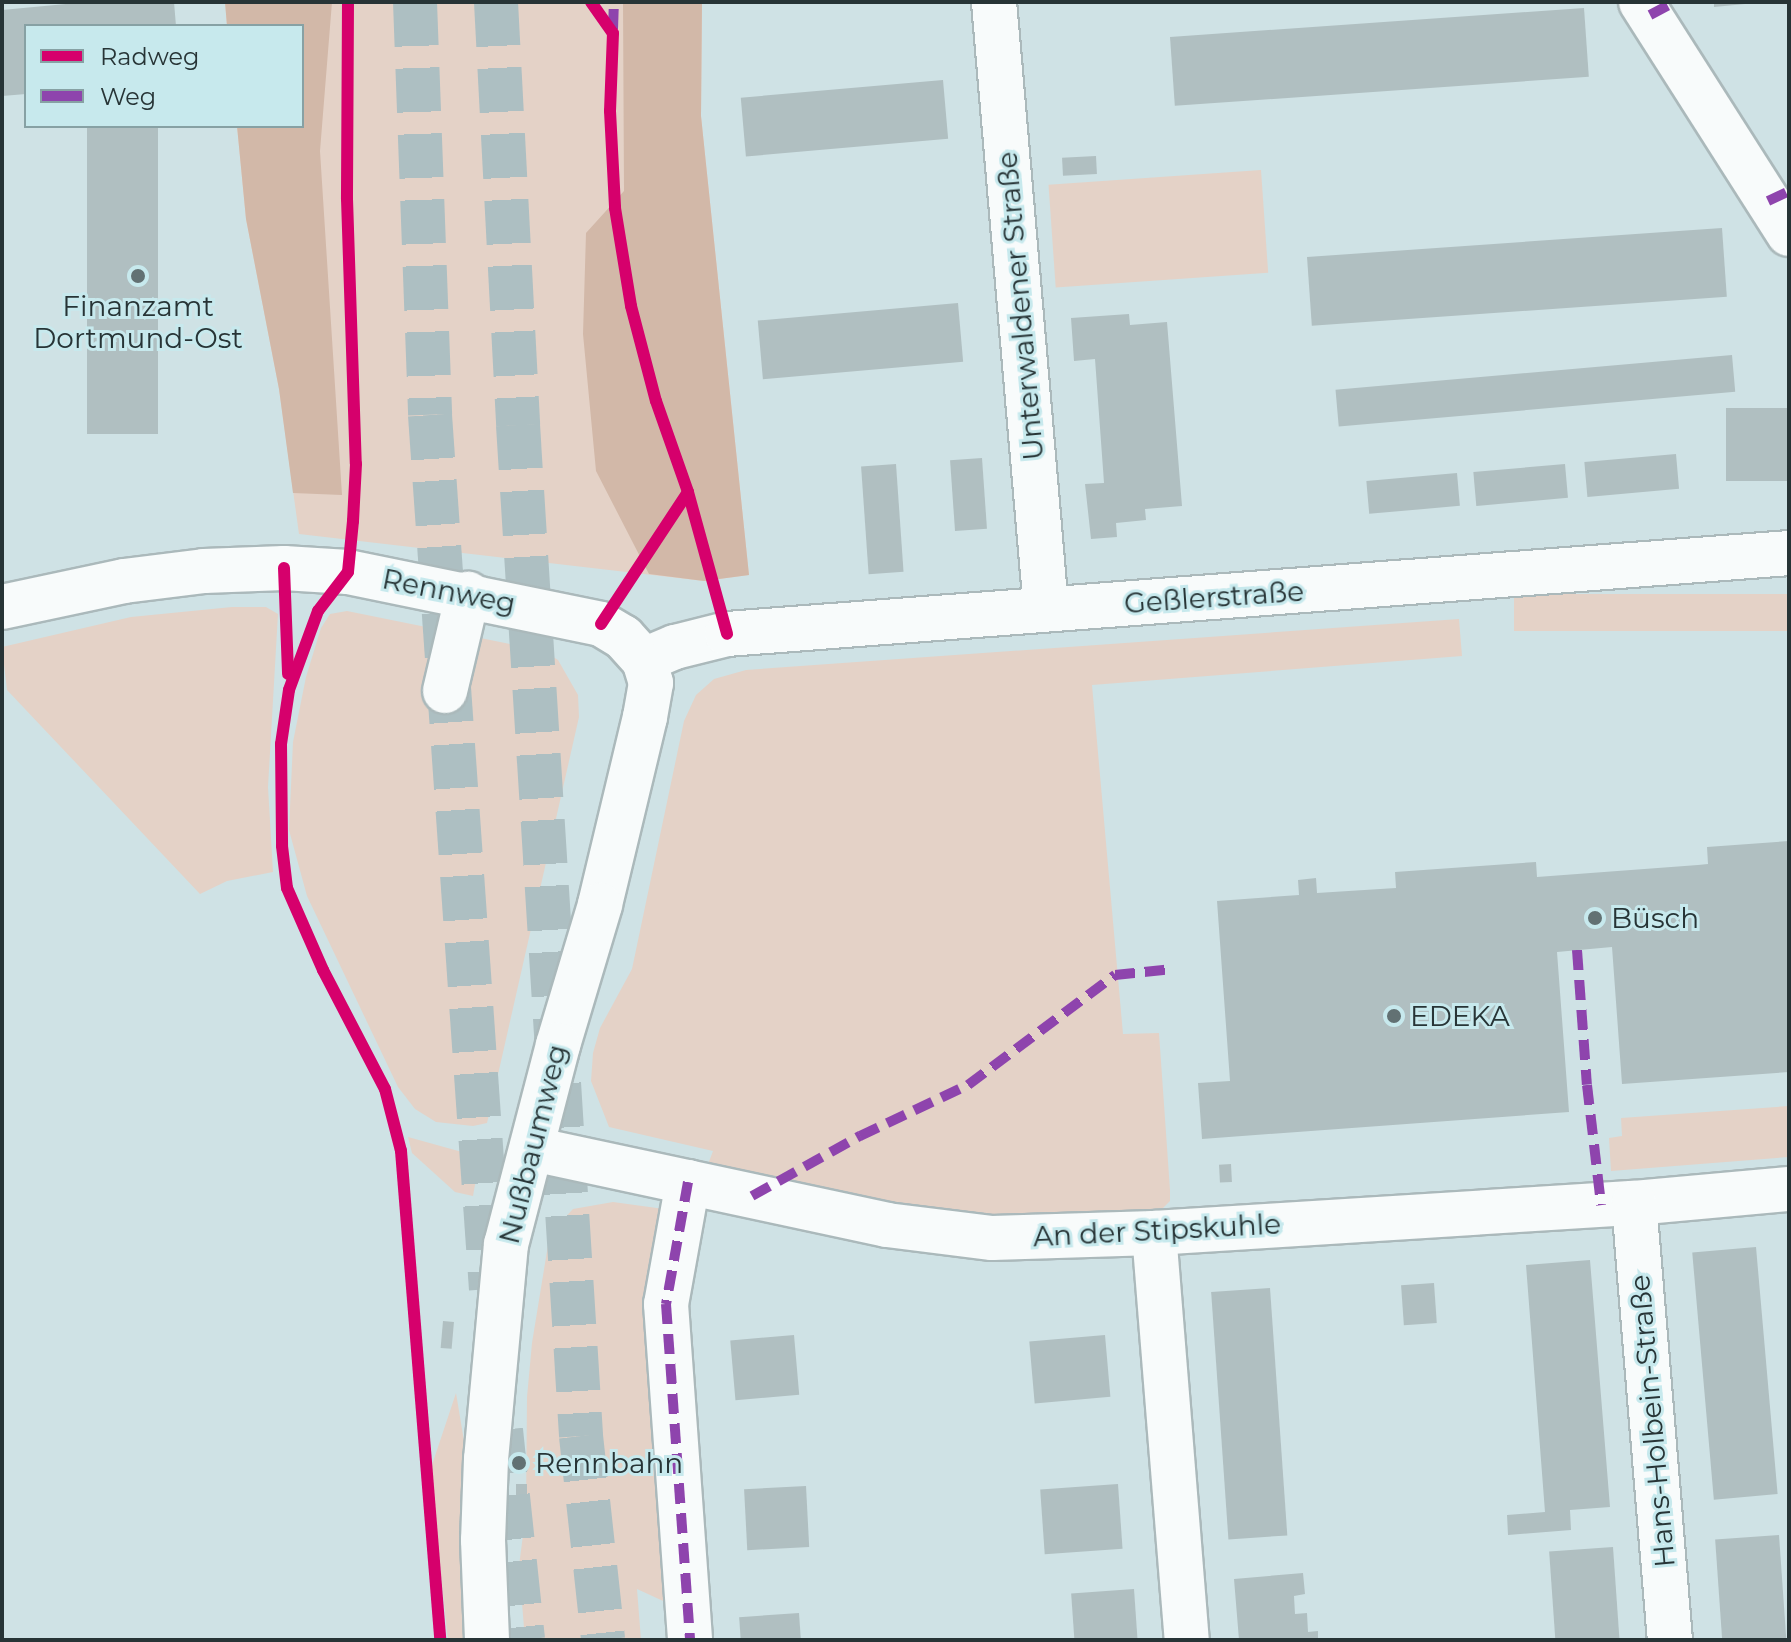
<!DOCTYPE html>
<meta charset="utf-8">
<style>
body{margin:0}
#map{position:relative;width:1791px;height:1642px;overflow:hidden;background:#cfe2e5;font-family:Montserrat,sans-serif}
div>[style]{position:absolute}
.green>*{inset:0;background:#e4d2c7;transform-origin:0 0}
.forest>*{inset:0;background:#d2b8a8}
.building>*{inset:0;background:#b0bfc1;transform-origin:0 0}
.highway-tunnel>*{height:44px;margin-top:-22px;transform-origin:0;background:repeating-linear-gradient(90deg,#adbfc2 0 44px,transparent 0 66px)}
.roads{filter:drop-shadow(2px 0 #abb9bb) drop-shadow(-2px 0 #abb9bb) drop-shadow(0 2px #abb9bb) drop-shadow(0 -2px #abb9bb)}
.minor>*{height:44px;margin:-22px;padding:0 22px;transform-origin:22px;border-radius:22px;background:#f8fbfb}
.quiet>*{height:10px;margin-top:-5px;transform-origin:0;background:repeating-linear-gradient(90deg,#8e44ad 0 20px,transparent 0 30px)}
.cycleway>*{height:12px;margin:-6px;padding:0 6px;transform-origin:6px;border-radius:6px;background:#d6006c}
.dots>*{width:22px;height:22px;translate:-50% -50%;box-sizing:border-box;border:4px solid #c7e9ed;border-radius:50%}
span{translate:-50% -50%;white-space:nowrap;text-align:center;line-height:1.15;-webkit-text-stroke:6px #c7e9ed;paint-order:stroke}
.poi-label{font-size:28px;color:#273436}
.left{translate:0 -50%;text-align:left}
.street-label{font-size:28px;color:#273436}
.frame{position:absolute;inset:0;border:4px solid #273436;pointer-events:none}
.legend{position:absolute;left:24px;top:24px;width:280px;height:104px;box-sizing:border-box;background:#c7e9ed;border:2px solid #87a1a4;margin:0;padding:10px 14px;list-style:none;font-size:24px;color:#273436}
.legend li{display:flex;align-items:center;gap:16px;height:40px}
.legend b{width:40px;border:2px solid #87a1a4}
</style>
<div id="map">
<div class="green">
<i style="clip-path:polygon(225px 2px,702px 2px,701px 116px,749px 575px,704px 581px,299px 534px,279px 389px,246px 219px,237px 126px,302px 126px,302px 26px,227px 26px)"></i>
<i style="left:1261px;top:170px;width:103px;height:213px;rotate:86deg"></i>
<i style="left:1789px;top:594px;width:37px;height:275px;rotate:90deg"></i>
<i style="clip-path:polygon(232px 607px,266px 607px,278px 614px,268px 787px,273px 872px,227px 881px,200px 894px,7px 690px,2px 647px,131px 617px)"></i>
<i style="clip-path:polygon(347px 611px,544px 651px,558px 660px,578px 695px,579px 717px,487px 1123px,473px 1126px,436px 1122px,415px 1109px,398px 1087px,307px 896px,289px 830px,293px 742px,306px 677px,321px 628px,330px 614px)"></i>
<i style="clip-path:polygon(1459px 619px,1462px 656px,1092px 685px,1123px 1034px,1159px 1033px,1170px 1190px,1170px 1201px,1162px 1209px,1022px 1219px,928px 1212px,707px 1167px,713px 1151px,609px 1127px,591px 1081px,593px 1053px,600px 1028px,632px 969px,684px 721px,696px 695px,714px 679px,746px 670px)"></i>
<i style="clip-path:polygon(1789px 1106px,1789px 1157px,1611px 1171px,1609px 1138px,1622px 1136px,1621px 1118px)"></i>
<i style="clip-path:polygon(408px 1137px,480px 1157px,473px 1196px,455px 1192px,412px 1153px)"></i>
<i style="clip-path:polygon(613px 1202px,664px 1209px,674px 1606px,637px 1589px,641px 1640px,525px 1640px,519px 1566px,526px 1512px,527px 1397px,532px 1343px,548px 1245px,558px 1225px,573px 1209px)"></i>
<i style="clip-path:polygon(456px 1393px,464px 1441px,462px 1507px,465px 1640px,448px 1640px,430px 1471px)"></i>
</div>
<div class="forest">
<i style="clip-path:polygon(225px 2px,332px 2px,320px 151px,342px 495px,293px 493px,279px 389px,246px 219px,237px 126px,302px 126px,302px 26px,227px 26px)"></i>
<i style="clip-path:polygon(623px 2px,702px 2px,701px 116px,749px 575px,704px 581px,649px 574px,596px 471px,583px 334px,586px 233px,624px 191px)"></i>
</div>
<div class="building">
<i style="clip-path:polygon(87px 2px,174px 2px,176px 26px,26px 26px,26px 94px,2px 96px,2px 10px)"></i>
<i style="clip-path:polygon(1714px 2px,1745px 2px,1745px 4px,1714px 7px)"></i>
<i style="left:1584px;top:8px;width:69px;height:415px;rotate:86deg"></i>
<i style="left:943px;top:80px;width:59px;height:203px;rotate:85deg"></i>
<i style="left:87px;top:126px;width:71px;height:308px"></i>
<i style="left:1096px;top:156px;width:18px;height:34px;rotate:87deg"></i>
<i style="left:1722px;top:228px;width:69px;height:416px;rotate:86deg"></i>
<i style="left:958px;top:303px;width:59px;height:201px;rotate:85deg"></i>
<i style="clip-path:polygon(1129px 314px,1130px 325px,1167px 322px,1182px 506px,1145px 509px,1146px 520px,1116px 523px,1117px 537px,1091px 539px,1085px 484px,1104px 483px,1095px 359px,1074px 361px,1071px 318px)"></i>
<i style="left:1732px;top:355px;width:37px;height:398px;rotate:85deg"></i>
<i style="left:1789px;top:408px;width:73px;height:63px;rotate:90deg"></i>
<i style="left:1676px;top:454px;width:35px;height:92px;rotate:85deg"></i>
<i style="left:982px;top:458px;width:71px;height:32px;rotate:86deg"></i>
<i style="left:896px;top:464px;width:108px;height:35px;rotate:86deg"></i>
<i style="left:1565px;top:464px;width:34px;height:92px;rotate:85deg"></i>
<i style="left:1457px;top:473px;width:33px;height:91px;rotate:85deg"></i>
<i style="clip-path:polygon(1789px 841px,1789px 1072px,1622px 1084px,1612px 947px,1557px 952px,1569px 1112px,1202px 1139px,1198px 1083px,1230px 1081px,1217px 901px,1299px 895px,1298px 880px,1316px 878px,1317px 893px,1396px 888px,1395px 872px,1536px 862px,1537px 877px,1698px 865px,1708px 864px,1707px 847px)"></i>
<i style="left:1231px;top:1164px;width:18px;height:12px;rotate:87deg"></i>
<i style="left:1756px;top:1247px;width:248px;height:64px;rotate:85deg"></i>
<i style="clip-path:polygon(1590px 1260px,1610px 1507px,1570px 1510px,1571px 1530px,1508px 1535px,1507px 1515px,1545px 1512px,1526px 1265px)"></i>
<i style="left:1434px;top:1283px;width:40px;height:33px;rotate:86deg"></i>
<i style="left:1270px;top:1288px;width:248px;height:59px;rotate:86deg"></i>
<i style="left:443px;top:1321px;width:11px;height:27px;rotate:5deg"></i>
<i style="left:794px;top:1335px;width:60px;height:64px;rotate:85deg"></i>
<i style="left:1105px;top:1335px;width:62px;height:76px;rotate:85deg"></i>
<i style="left:516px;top:1484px;width:11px;height:28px"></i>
<i style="left:1118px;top:1484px;width:65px;height:78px;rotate:86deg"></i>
<i style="left:806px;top:1486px;width:61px;height:62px;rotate:87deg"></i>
<i style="left:1779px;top:1535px;width:105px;height:64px;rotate:86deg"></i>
<i style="left:1613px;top:1547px;width:93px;height:64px;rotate:86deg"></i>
<i style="clip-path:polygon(1303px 1573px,1305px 1594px,1294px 1596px,1295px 1614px,1307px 1613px,1308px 1632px,1318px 1631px,1318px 1640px,1239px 1640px,1234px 1579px)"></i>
<i style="left:1134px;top:1589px;width:51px;height:63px;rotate:86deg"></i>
<i style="left:799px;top:1613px;width:27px;height:60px;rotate:86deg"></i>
</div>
<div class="highway-tunnel">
<i style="left:415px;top:2px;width:413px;rotate:87.9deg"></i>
<i style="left:430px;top:415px;width:876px;rotate:86.01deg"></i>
<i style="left:496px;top:2px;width:424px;rotate:87deg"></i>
<i style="left:518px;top:425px;width:1013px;rotate:86.43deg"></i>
<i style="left:581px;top:1436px;width:205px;rotate:83.8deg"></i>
<i style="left:501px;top:1430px;width:211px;rotate:84deg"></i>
</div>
<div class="roads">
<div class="minor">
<i style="left:994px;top:2px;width:609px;rotate:85.1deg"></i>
<i style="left:1641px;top:2px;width:275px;rotate:57.5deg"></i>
<i style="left:2px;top:607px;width:125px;rotate:-12deg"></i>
<i style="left:124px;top:581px;width:81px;rotate:-7.1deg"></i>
<i style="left:204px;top:571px;width:80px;rotate:-2.1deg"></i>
<i style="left:284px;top:568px;width:64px;rotate:3.6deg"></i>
<i style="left:348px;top:572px;width:258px;rotate:11.6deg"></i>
<i style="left:601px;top:624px;width:26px;rotate:31deg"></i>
<i style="left:623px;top:637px;width:31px;rotate:48deg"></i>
<i style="left:644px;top:660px;width:24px;rotate:73deg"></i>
<i style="left:651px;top:683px;width:35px;rotate:100deg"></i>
<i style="left:645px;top:717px;width:193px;rotate:103.5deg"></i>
<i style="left:600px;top:905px;width:146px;rotate:106.7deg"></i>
<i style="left:558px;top:1045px;width:206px;rotate:104.6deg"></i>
<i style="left:506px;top:1244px;width:216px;rotate:95.3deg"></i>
<i style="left:486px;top:1459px;width:81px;rotate:92.1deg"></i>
<i style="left:483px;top:1540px;width:100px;rotate:87.7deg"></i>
<i style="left:644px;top:660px;width:34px;rotate:-23deg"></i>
<i style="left:675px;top:647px;width:54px;rotate:-14deg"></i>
<i style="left:727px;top:634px;width:1065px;rotate:-4.36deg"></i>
<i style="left:445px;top:691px;width:100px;rotate:-76.7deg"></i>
<i style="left:533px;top:1149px;width:362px;rotate:12.1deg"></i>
<i style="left:887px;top:1225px;width:106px;rotate:7.1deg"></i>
<i style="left:992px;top:1238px;width:162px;rotate:-1.8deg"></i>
<i style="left:1154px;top:1233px;width:481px;rotate:-3.6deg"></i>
<i style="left:1634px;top:1203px;width:156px;rotate:-5.2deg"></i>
<i style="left:688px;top:1182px;width:124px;rotate:100.2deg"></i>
<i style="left:666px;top:1304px;width:337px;rotate:85.9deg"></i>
<i style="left:1634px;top:1203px;width:438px;rotate:85.3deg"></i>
<i style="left:1154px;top:1233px;width:408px;rotate:85.4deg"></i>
</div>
</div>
<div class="quiet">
<i style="left:1650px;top:15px;width:27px;rotate:-28deg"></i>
<i style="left:613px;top:29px;width:27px;rotate:-88deg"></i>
<i style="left:1768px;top:201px;width:23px;rotate:-25deg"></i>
<i style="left:1577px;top:950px;width:135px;rotate:85.8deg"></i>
<i style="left:1587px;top:1085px;width:121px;rotate:83.3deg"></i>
<i style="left:688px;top:1182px;width:124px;rotate:100.2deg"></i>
<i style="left:666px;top:1304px;width:337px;rotate:85.9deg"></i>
<i style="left:752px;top:1196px;width:124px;rotate:-29.1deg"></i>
<i style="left:860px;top:1136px;width:119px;rotate:-25.3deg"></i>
<i style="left:968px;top:1085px;width:184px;rotate:-36.8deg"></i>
<i style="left:1115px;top:975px;width:58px;rotate:-5.9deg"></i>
</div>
<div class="cycleway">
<i style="left:348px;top:2px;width:197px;rotate:90.3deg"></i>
<i style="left:347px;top:199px;width:265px;rotate:88.1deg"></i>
<i style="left:356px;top:464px;width:57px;rotate:93deg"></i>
<i style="left:353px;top:521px;width:51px;rotate:95.6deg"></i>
<i style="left:348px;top:572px;width:49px;rotate:127.6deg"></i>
<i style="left:318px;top:611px;width:84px;rotate:110.2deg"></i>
<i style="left:289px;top:690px;width:55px;rotate:98.4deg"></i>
<i style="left:281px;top:744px;width:102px;rotate:89.4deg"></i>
<i style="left:282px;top:846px;width:42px;rotate:83.2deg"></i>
<i style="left:287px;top:888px;width:90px;rotate:66.3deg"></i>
<i style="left:323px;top:970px;width:134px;rotate:62.5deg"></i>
<i style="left:385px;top:1089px;width:64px;rotate:75.5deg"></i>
<i style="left:401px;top:1151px;width:491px;rotate:85.4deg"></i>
<i style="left:591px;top:2px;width:38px;rotate:55deg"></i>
<i style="left:613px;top:33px;width:78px;rotate:92.2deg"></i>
<i style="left:610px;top:111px;width:97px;rotate:87deg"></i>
<i style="left:615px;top:208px;width:99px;rotate:80.7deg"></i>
<i style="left:631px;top:306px;width:98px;rotate:75.3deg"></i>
<i style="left:656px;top:401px;width:96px;rotate:70.6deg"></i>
<i style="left:688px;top:492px;width:147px;rotate:74.6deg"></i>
<i style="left:284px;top:568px;width:106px;rotate:87.8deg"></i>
<i style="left:601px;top:624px;width:158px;rotate:-56.6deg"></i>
</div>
<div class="dots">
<i style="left:138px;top:276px;background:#627173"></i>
<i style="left:1595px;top:918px;background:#627173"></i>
<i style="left:1394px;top:1016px;background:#627173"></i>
<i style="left:519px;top:1463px;background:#627173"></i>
</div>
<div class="poi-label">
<span style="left:138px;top:322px">Finanzamt<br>Dortmund-Ost</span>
<span class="left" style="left:1611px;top:918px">Büsch</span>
<span class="left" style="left:1410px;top:1016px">EDEKA</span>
<span class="left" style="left:535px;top:1463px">Rennbahn</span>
</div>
<div class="street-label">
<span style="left:1020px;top:306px;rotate:-95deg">Unterwaldener Straße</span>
<span style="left:449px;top:591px;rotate:11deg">Rennweg</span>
<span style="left:1214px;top:597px;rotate:-4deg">Geßlerstraße</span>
<span style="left:533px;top:1144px;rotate:-76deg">Nußbaumweg</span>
<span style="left:1157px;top:1230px;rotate:-3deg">An der Stipskuhle</span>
<span style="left:1652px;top:1421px;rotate:-95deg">Hans-Holbein-Straße</span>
</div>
<div class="frame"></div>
<ul class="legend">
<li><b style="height:10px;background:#d6006c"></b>Radweg</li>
<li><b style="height:10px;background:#8e44ad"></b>Weg</li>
</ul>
</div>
